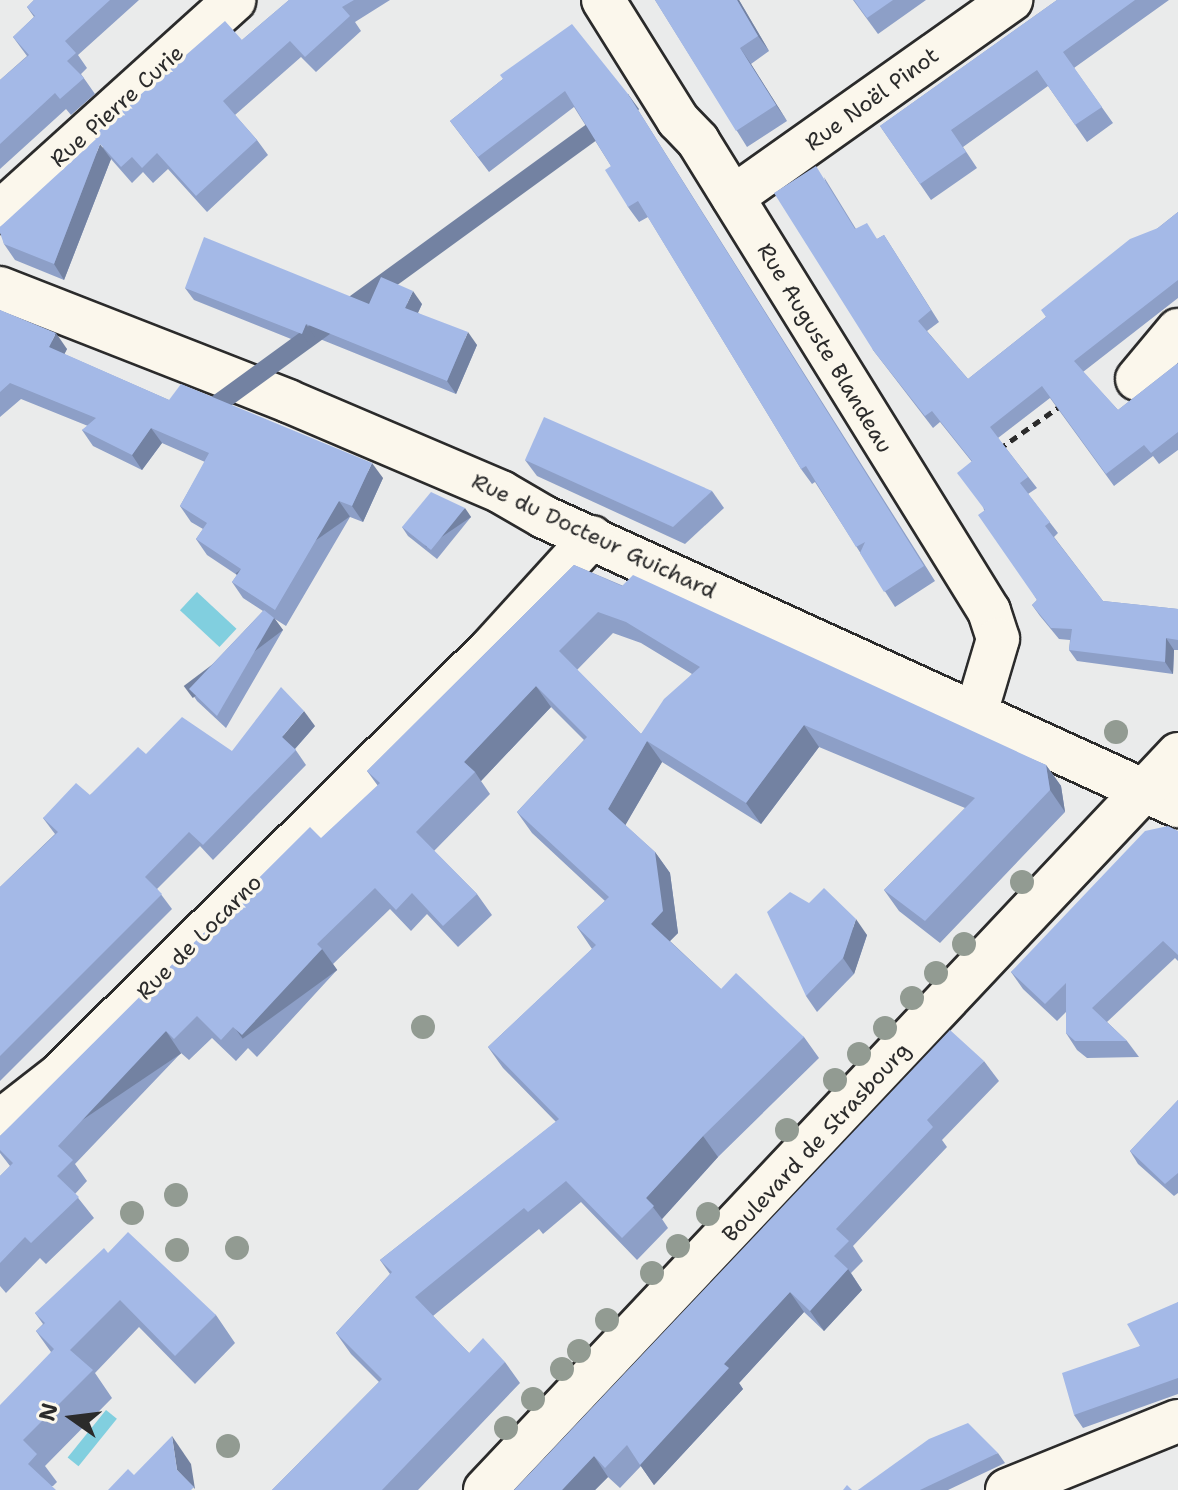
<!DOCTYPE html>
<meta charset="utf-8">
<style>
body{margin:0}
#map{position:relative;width:1178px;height:1490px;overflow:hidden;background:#eaebeb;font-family:"Shantell Sans",sans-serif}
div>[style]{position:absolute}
.water>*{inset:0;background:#81cfdf;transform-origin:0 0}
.path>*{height:5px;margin-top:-2.5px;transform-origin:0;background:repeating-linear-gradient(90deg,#2b2b2b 0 8px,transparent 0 14px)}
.roads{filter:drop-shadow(2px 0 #2b2b2b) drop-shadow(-2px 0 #2b2b2b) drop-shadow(0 2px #2b2b2b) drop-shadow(0 -2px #2b2b2b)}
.minor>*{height:42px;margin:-21px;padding:0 21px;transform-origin:21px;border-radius:21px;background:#fbf7ec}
.trees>*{width:24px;height:24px;margin:-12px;border-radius:50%;background:#929b92}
.wall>*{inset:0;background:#8d9fc7}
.shaded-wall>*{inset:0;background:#7382a2;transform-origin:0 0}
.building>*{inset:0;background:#a4b9e7}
span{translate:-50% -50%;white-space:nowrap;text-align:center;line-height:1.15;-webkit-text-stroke:7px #fbf7ec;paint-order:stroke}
.street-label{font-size:22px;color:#2b2b2b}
.north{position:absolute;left:32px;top:1378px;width:80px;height:80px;-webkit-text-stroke:6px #fbf7ec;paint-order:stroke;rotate:284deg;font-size:22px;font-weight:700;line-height:32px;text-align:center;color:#2b2b2b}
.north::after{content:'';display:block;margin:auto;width:28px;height:36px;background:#2b2b2b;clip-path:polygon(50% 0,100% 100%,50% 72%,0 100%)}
</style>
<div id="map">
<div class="water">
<i style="left:197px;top:592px;width:54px;height:25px;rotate:43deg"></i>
<i style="left:106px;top:1410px;width:14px;height:61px;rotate:39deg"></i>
</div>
<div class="path">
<i style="left:999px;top:449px;width:78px;rotate:-35.1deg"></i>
</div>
<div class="roads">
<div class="minor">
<i style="left:603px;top:0;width:142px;rotate:58deg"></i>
<i style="left:678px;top:120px;width:29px;rotate:46deg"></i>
<i style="left:698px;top:141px;width:553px;rotate:58.24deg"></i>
<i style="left:989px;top:611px;width:29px;rotate:72deg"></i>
<i style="left:998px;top:639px;width:74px;rotate:106.5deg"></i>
<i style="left:733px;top:197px;width:341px;rotate:-35.3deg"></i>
<i style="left:0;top:212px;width:316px;rotate:-42.1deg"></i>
<i style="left:0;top:288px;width:309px;rotate:21.4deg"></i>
<i style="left:288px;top:401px;width:232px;rotate:23.1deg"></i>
<i style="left:501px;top:492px;width:50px;rotate:30.2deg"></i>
<i style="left:544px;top:517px;width:697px;rotate:24.51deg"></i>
<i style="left:1137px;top:379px;width:64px;rotate:-50.1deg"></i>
<i style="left:0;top:1121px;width:75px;rotate:-37.9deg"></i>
<i style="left:59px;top:1075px;width:607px;rotate:-44.67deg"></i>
<i style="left:491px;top:648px;width:150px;rotate:-47.7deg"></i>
<i style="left:485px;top:1490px;width:1011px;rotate:-46.72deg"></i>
<i style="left:1007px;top:1490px;width:184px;rotate:-22deg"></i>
</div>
</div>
<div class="trees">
<i style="left:1116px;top:732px"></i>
<i style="left:1022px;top:882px"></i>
<i style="left:964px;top:944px"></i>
<i style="left:936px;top:973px"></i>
<i style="left:912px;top:998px"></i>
<i style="left:423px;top:1027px"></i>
<i style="left:885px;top:1028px"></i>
<i style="left:859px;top:1054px"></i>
<i style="left:835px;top:1080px"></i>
<i style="left:787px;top:1130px"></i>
<i style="left:176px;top:1195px"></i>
<i style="left:132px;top:1213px"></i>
<i style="left:708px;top:1214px"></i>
<i style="left:678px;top:1246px"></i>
<i style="left:237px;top:1248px"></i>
<i style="left:177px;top:1250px"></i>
<i style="left:652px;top:1273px"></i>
<i style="left:607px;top:1320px"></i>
<i style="left:579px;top:1351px"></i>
<i style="left:562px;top:1369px"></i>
<i style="left:533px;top:1399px"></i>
<i style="left:506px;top:1428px"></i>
<i style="left:228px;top:1446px"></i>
</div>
<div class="wall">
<i style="clip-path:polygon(34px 0,139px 0,78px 55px,87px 68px,81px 74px,95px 94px,71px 115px,66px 109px,0 169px,0 80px,27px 56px,13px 37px,34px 17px,27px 7px)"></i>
<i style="clip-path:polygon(289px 0,390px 0,355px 22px,361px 31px,316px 72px,301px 57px,235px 115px,257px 140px,268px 155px,207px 212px,168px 169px,153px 183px,143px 172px,132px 183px,111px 159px,64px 280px,15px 260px,4px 244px,0 227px,242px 40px)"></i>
<i style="clip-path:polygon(655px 0,739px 0,769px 51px,751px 64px,787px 121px,747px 147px)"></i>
<i style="clip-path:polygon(853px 0,926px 0,878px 34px)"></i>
<i style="clip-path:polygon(1057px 0,1169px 0,1074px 68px,1113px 123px,1087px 142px,1048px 86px,963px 147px,977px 168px,931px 200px,880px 126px)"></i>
<i style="clip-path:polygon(503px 79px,628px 94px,935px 581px,895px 607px,815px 482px,812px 484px,801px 469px,648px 217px,639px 222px,628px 207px,611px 166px,574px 107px,489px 172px,450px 121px)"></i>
<i style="clip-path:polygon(824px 177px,856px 229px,877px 239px,884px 235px,939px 322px,927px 331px,968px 379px,1178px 212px,1178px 298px,1083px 372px,1118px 410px,1178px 363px,1178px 450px,1159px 464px,1153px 456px,1114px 486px,1050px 398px,998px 438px,1037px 488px,1028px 494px,1058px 533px,1054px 537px,1103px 601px,1178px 609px,1178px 650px,1174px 650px,1173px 674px,1077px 661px,1069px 650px,1070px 640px,1059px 639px,1040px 616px,1032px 605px,1037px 600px,984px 510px,972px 462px,940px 422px,933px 428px,873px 350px)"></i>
<i style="clip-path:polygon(185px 288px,369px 304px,422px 304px,418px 313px,477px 345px,456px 394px,315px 337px,311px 347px,194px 300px)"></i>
<i style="clip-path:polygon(0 310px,67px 349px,64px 354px,169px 400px,383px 478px,363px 522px,350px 517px,286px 626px,275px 619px,283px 630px,226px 728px,197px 701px,189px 689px,263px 611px,243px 598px,232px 582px,237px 575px,207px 555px,196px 539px,203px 529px,191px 522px,180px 506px,205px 462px,162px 443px,142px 470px,93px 446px,82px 430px,88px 426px,21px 399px,0 417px)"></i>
<i style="clip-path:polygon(525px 460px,712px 491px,724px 508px,685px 544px,537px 476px)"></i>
<i style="clip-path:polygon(471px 517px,437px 559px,408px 536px,402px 527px)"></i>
<i style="clip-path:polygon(evenodd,574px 565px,1046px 765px,1061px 786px,1065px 812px,940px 943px,899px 911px,884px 890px,965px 808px,819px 747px,761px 824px,662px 762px,625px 825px,655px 852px,670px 873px,678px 933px,670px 941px,721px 989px,804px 1037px,819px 1058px,718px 1157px,662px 1219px,668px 1228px,637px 1260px,581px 1202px,543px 1234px,539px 1229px,433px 1316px,469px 1353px,505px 1362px,520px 1383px,418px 1490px,272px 1490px,379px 1382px,351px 1354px,336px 1333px,390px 1274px,380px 1260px,556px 1122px,503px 1068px,488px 1047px,592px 949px,577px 927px,605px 901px,532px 833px,517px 812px,584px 740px,551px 707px,481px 781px,490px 794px,434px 851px,477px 894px,492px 915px,458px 947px,427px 914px,411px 931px,390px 909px,333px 964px,337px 970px,257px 1057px,248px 1048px,236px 1061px,212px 1038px,189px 1060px,181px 1053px,75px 1164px,87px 1181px,75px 1194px,94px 1218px,46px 1264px,40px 1258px,6px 1293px,0 1286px,0 1176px,10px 1166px,0 1153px,0 1136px,378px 786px,367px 771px,574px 565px,613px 633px,641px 643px,692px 674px,641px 734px,577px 670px,613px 633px)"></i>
<i style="clip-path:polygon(315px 726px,295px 749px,306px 765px,213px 860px,200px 846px,157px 889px,172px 909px,0 1081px,0 887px,55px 834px,43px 818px,90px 795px,146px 754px,232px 751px)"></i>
<i style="clip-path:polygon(1178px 831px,1178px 961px,1175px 958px,1107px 1022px,1127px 1041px,1139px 1057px,1087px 1058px,1077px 1050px,1066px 1033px,1066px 1012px,1057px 1021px,1023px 989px,1011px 972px)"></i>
<i style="clip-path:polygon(809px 903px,867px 935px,854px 974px,817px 1012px,806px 996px)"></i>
<i style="clip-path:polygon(984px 1061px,999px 1081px,942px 1140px,947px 1147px,853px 1246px,863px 1261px,851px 1273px,862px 1290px,824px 1331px,804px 1312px,739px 1383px,743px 1389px,654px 1485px,641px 1466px,620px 1488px,608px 1477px,595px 1490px,514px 1490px)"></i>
<i style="clip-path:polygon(1178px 1100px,1178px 1193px,1174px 1196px,1138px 1164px,1130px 1151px)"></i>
<i style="clip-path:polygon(108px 1253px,216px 1315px,235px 1343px,195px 1384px,139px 1327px,95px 1373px,112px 1398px,45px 1466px,57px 1482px,53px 1486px,0 1490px,51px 1352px,36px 1331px,43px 1324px,35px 1313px)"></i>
<i style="clip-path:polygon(1178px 1302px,1178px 1394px,1083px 1428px,1074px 1415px,1140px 1346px)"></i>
<i style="clip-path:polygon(998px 1453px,1005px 1463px,948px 1490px,858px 1490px)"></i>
</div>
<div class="shaded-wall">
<i style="clip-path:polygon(737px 0,739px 0,769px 51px,758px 36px)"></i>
<i style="clip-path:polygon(740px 48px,751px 64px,787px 121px,776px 105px)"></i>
<i style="left:628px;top:94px;width:19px;height:557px;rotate:54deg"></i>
<i style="clip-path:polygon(100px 144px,111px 159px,64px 280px,54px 264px)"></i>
<i style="clip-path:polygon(413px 291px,422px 304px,414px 321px,405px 308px)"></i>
<i style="clip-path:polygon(306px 324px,315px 337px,311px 347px,302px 334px)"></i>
<i style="clip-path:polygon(468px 332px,477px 345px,456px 394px,447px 381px)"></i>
<i style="clip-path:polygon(56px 333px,67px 349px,60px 363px,49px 347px)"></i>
<i style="clip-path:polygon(151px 428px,162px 443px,142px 470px,132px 455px)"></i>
<i style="clip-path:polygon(372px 463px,383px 478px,363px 522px,352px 506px)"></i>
<i style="left:339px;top:501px;width:19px;height:126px;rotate:55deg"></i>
<i style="left:465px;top:508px;width:11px;height:54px;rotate:56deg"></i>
<i style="left:274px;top:618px;width:15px;height:113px;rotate:53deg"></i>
<i style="clip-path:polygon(1166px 638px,1174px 650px,1173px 674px,1165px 662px)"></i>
<i style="clip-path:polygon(536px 686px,551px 707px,481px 781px,475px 772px,464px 762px)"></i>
<i style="clip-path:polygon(304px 711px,315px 726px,292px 752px,282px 737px)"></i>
<i style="clip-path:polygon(804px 725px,819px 747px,761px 824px,746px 803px)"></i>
<i style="clip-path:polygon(647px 741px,662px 762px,622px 831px,608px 809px)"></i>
<i style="clip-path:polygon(1046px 765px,1061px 786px,1065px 812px,1050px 790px)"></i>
<i style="clip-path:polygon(655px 852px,670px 873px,678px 933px,666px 945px,651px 924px)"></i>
<i style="clip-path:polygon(856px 919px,867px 935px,854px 974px,843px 958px)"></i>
<i style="left:322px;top:949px;width:26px;height:117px;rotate:54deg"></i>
<i style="left:166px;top:1031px;width:27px;height:158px;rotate:56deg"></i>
<i style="clip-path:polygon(703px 1136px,718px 1157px,662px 1219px,646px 1198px)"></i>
<i style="clip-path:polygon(848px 1269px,862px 1290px,824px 1331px,810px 1311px)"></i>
<i style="clip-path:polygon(790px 1292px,804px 1312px,739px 1383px,743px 1389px,654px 1485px,640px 1465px,724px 1364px)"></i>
<i style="clip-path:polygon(172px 1436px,191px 1464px,195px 1489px,177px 1470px)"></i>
<i style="clip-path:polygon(594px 1456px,608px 1477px,595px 1490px,562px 1490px)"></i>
</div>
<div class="building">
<i style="clip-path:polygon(34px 0,110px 0,65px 41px,76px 53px,67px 61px,84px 78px,60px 99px,55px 93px,0 144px,0 80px,29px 55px,13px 37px,35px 16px,27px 7px)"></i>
<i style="clip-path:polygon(289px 0,354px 0,342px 7px,350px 16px,305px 57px,290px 41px,223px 101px,257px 140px,196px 196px,157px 153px,142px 168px,132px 157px,121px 167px,100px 144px,54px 264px,4px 244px,0 233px,0 227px,96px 139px,93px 136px,225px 21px,242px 40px)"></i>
<i style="clip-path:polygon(655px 0,737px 0,758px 36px,740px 48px,776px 105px,736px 131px)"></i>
<i style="clip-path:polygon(854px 0,893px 0,867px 18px)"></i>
<i style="clip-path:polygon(1057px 0,1135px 0,1063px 52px,1102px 107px,1075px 125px,1037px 70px,951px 130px,966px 152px,920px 184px,880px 126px)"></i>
<i style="clip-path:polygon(572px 24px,628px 94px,924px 566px,884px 592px,860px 553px,865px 542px,856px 547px,806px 466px,801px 469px,638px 201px,628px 207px,605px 170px,611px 166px,565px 91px,478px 157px,450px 121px,503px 79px,500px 75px)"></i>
<i style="clip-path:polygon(816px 166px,855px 229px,867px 223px,877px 239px,884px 235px,931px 310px,918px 321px,968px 379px,1046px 317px,1041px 310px,1130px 239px,1158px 228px,1178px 212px,1178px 280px,1074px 361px,1118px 410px,1178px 363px,1178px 432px,1151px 453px,1144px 445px,1106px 474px,1042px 386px,990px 427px,1028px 477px,1020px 483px,1050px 522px,1045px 526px,1103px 601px,1178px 609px,1178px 640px,1166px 638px,1165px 662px,1069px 650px,1072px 629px,1051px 628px,1032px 605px,1037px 600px,978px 515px,985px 510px,957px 473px,972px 461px,932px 411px,925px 416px,873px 350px,774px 193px)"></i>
<i style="clip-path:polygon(204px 237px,369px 304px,381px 277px,413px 291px,405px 308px,468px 332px,447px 381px,306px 324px,302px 334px,185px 288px)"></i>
<i style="clip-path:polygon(0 310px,56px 333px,49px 347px,169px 400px,181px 384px,372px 463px,352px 506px,339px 501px,275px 610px,232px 582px,241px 569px,196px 539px,207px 523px,180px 506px,209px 453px,151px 428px,132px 455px,82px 430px,96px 418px,10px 383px,0 392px)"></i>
<i style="clip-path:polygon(544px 417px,712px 491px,673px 527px,525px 460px)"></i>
<i style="clip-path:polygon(431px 492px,465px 508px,431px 550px,402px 527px)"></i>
<i style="clip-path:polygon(evenodd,574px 565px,622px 586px,633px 575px,1046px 765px,1050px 790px,925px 921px,884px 890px,975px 798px,804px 725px,746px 803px,647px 741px,608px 809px,655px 852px,663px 911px,651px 924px,721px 989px,736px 973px,804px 1037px,703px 1136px,646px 1198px,654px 1206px,622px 1238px,566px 1181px,528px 1212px,524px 1208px,415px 1297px,469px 1353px,483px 1338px,505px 1362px,382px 1490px,272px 1490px,382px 1379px,336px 1333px,392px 1272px,380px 1260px,559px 1119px,488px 1047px,596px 945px,577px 927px,609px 897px,517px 812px,587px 737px,536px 686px,464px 762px,475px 772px,416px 832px,477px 894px,443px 926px,412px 893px,396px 910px,375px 888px,317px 944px,322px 949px,242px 1035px,233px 1027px,221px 1040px,197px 1016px,174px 1039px,166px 1031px,58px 1146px,73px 1160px,57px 1176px,79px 1197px,31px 1243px,25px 1237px,0 1263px,0 1176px,13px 1163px,0 1150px,0 1136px,310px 827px,321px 838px,380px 783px,367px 771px,574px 565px,598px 612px,626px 622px,700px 667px,664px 699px,641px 734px,559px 651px,598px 612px)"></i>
<i style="clip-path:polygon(264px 610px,274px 618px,217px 716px,189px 689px)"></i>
<i style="clip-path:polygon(281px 687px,304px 711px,282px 737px,296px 750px,203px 845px,189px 832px,145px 877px,162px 894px,0 1056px,0 887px,58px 832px,43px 818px,76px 783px,90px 795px,138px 747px,146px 754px,182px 717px,232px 751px)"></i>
<i style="clip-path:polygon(1168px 826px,1178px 831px,1178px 955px,1163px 941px,1092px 1008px,1127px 1041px,1075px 1041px,1066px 1033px,1066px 983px,1045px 1004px,1011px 972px,1145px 831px)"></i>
<i style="clip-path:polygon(824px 888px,856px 919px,843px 958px,806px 996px,767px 912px,790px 892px,809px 903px)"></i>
<i style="clip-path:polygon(950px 1030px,984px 1061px,927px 1120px,933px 1127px,836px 1229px,849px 1241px,834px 1256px,848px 1269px,810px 1311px,790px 1292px,724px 1364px,729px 1368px,640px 1465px,627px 1445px,605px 1468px,594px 1456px,562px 1490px,514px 1490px)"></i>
<i style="clip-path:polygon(1178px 1100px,1178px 1173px,1165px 1184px,1130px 1151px)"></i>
<i style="clip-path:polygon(128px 1232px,216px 1315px,175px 1356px,120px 1300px,70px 1350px,93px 1370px,23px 1440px,37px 1454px,28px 1464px,56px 1490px,0 1490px,0 1405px,54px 1349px,36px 1331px,45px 1323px,35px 1313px,104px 1248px,108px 1253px)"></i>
<i style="clip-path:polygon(1178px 1302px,1178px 1378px,1074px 1415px,1062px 1373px,1140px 1346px,1127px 1324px)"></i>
<i style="clip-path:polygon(968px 1423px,998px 1453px,920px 1490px,858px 1490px,929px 1439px)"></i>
<i style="clip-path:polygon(172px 1436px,177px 1470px,194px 1487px,191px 1490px,108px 1490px,128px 1469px,134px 1475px)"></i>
<i style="clip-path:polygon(847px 1485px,852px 1490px,843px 1490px)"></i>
</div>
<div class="street-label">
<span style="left:872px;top:99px;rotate:-36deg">Rue Noël Pinot</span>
<span style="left:117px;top:106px;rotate:-42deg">Rue Pierre Curie</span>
<span style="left:825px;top:348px;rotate:59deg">Rue Auguste Blandeau</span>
<span style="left:594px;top:536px;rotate:25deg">Rue du Docteur Guichard</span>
<span style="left:199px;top:937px;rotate:-45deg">Rue de Locarno</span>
<span style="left:816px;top:1142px;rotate:-47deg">Boulevard de Strasbourg</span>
</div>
<div class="north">N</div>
</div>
